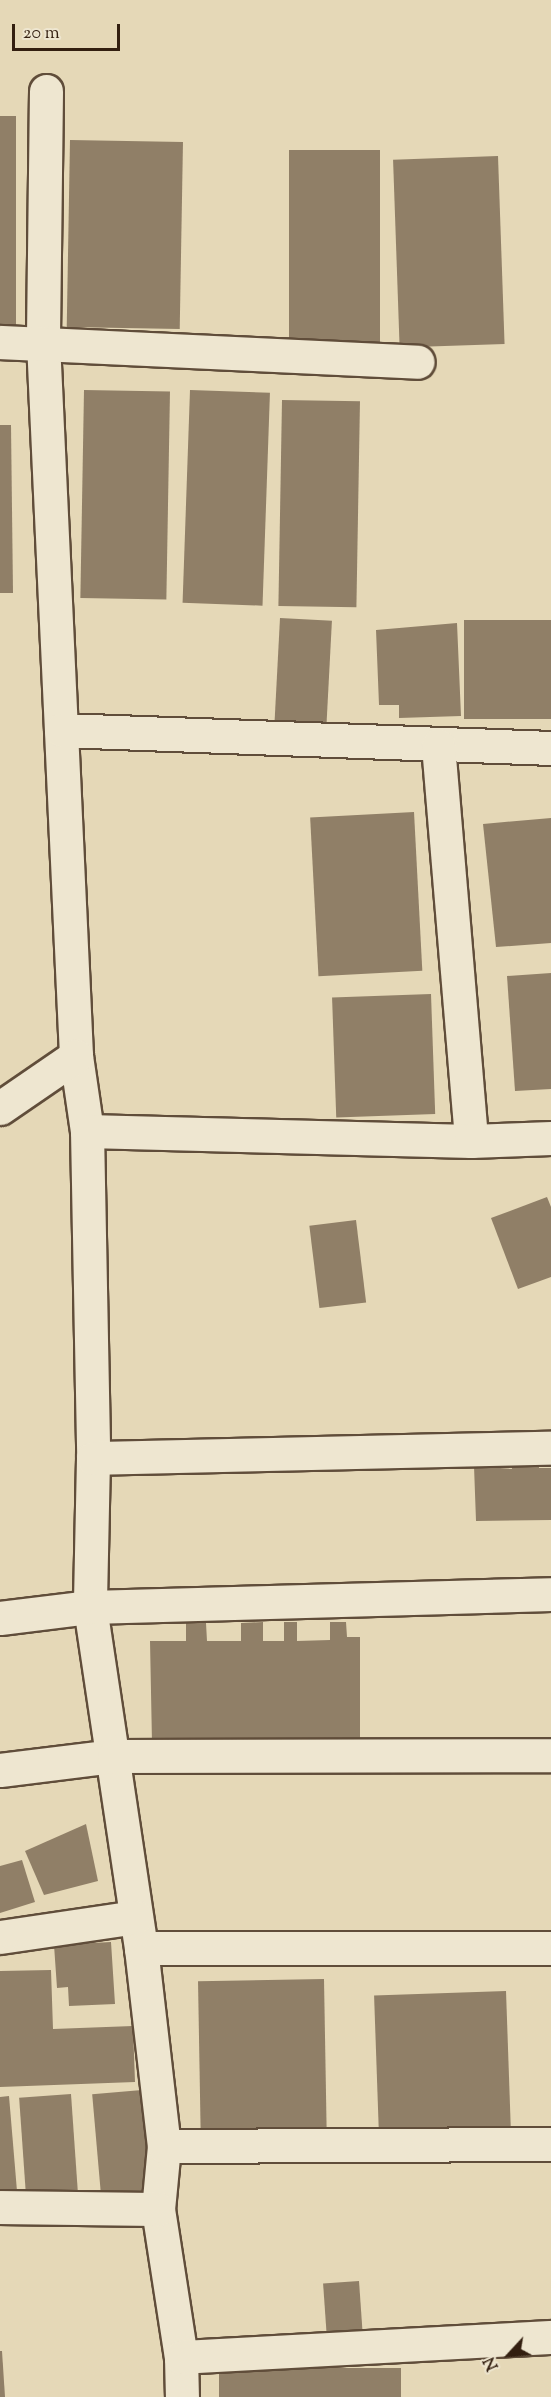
<!DOCTYPE html>
<style>
body{margin:0}
#map{position:relative;width:551px;height:2397px;overflow:hidden;background:#e5d8b7;font-family:"Sorts Mill Goudy",serif}
div>[style]{position:absolute}
.building>*{inset:0;background:#907f67;transform-origin:0 0}
.roads{filter:drop-shadow(2px 0 #604d3a) drop-shadow(-2px 0 #604d3a) drop-shadow(0 2px #604d3a) drop-shadow(0 -2px #604d3a)}
.minor>*{height:33px;margin:-16.5px;padding:0 16.5px;transform-origin:16.5px;border-radius:16.5px;background:#eee6d0}
span{translate:-50% -50%;white-space:nowrap;text-align:center;line-height:1.15;-webkit-text-stroke:4.5px #eee6d0;paint-order:stroke}
.north{position:absolute;left:479px;top:2325px;width:60px;height:60px;-webkit-text-stroke:4px #eee6d0;paint-order:stroke;rotate:244deg;font-size:16px;font-weight:700;line-height:24px;text-align:center;color:#331f10}
.north::after{content:'';display:block;margin:auto;width:21px;height:27px;background:#331f10;clip-path:polygon(50% 0,100% 100%,50% 72%,0 100%)}
.scale{position:absolute;left:12px;top:24px;width:108px;height:27px;box-sizing:border-box;border:3px solid #331f10;border-top:0;padding-left:8px;font-size:18px;line-height:21px;white-space:nowrap;color:#331f10;-webkit-text-stroke:4px #eee6d0;paint-order:stroke}
</style>
<div id="map">
<div class="building">
<i style="left:0;top:116px;width:16px;height:209px"></i>
<i style="left:70px;top:140px;width:113px;height:187px;rotate:1deg"></i>
<i style="left:289px;top:150px;width:91px;height:192px"></i>
<i style="left:498px;top:156px;width:188px;height:105px;rotate:88deg"></i>
<i style="left:84px;top:390px;width:86px;height:208px;rotate:1deg"></i>
<i style="left:190px;top:390px;width:80px;height:213px;rotate:2deg"></i>
<i style="left:282px;top:400px;width:78px;height:206px;rotate:1deg"></i>
<i style="clip-path:polygon(0 425px,11px 425px,13px 593px,0 593px)"></i>
<i style="left:280px;top:618px;width:52px;height:117px;rotate:3deg"></i>
<i style="left:551px;top:620px;width:99px;height:87px;rotate:90deg"></i>
<i style="clip-path:polygon(457px 623px,461px 716px,399px 718px,399px 705px,379px 705px,376px 630px)"></i>
<i style="left:414px;top:812px;width:159px;height:104px;rotate:87deg"></i>
<i style="clip-path:polygon(551px 818px,551px 943px,496px 947px,483px 824px)"></i>
<i style="clip-path:polygon(551px 973px,551px 1089px,515px 1091px,507px 976px)"></i>
<i style="left:431px;top:994px;width:120px;height:99px;rotate:88deg"></i>
<i style="clip-path:polygon(547px 1197px,551px 1207px,551px 1277px,518px 1289px,491px 1218px)"></i>
<i style="left:356px;top:1220px;width:83px;height:47px;rotate:83deg"></i>
<i style="clip-path:polygon(539px 1462px,539px 1468px,551px 1468px,551px 1520px,476px 1521px,474px 1466px,512px 1469px,511px 1463px)"></i>
<i style="clip-path:polygon(263px 1622px,263px 1641px,284px 1641px,284px 1622px,297px 1622px,297px 1641px,330px 1640px,330px 1622px,346px 1622px,347px 1637px,360px 1637px,360px 1741px,152px 1743px,150px 1641px,186px 1641px,186px 1623px,206px 1623px,207px 1641px,241px 1641px,241px 1623px)"></i>
<i style="clip-path:polygon(86px 1824px,98px 1881px,44px 1895px,25px 1851px)"></i>
<i style="clip-path:polygon(22px 1860px,35px 1902px,0 1913px,0 1866px)"></i>
<i style="clip-path:polygon(111px 1942px,115px 2004px,69px 2006px,68px 1987px,57px 1988px,54px 1945px)"></i>
<i style="clip-path:polygon(51px 1970px,53px 2029px,133px 2026px,135px 2082px,0 2087px,0 1971px)"></i>
<i style="left:324px;top:1979px;width:158px;height:126px;rotate:89deg"></i>
<i style="left:506px;top:1991px;width:136px;height:132px;rotate:88deg"></i>
<i style="left:142px;top:2090px;width:106px;height:50px;rotate:85deg"></i>
<i style="left:71px;top:2094px;width:108px;height:52px;rotate:86deg"></i>
<i style="clip-path:polygon(9px 2096px,18px 2203px,0 2204px,0 2097px)"></i>
<i style="left:359px;top:2281px;width:52px;height:36px;rotate:86deg"></i>
<i style="clip-path:polygon(0 2351px,2px 2351px,5px 2397px,0 2397px)"></i>
<i style="left:401px;top:2368px;width:29px;height:182px;rotate:90deg"></i>
</div>
<div class="roads">
<div class="minor">
<i style="left:46px;top:91px;width:251px;rotate:90.7deg"></i>
<i style="left:43px;top:342px;width:715px;rotate:87.35deg"></i>
<i style="left:76px;top:1056px;width:76px;rotate:81.7deg"></i>
<i style="left:87px;top:1131px;width:327px;rotate:88.9deg"></i>
<i style="left:93px;top:1458px;width:149px;rotate:91.2deg"></i>
<i style="left:90px;top:1607px;width:345px;rotate:81.5deg"></i>
<i style="left:141px;top:1948px;width:199px;rotate:83.4deg"></i>
<i style="left:164px;top:2146px;width:63px;rotate:95.4deg"></i>
<i style="left:158px;top:2209px;width:150px;rotate:81.2deg"></i>
<i style="left:181px;top:2357px;width:40px;rotate:88.6deg"></i>
<i style="left:0;top:342px;width:418px;rotate:2.7deg"></i>
<i style="left:61px;top:730px;width:490px;rotate:2.1deg"></i>
<i style="left:438px;top:745px;width:397px;rotate:85.2deg"></i>
<i style="left:0;top:1108px;width:92px;rotate:-34.4deg"></i>
<i style="left:87px;top:1131px;width:384px;rotate:1.5deg"></i>
<i style="left:471px;top:1141px;width:80px;rotate:-2.1deg"></i>
<i style="left:93px;top:1458px;width:458px;rotate:-1.3deg"></i>
<i style="left:0;top:1618px;width:91px;rotate:-7deg"></i>
<i style="left:90px;top:1607px;width:461px;rotate:-1.6deg"></i>
<i style="left:0;top:1770px;width:115px;rotate:-7deg"></i>
<i style="left:114px;top:1756px;width:437px;rotate:-0.1deg"></i>
<i style="left:0;top:1937px;width:137px;rotate:-8.4deg"></i>
<i style="left:141px;top:1948px;width:410px"></i>
<i style="left:164px;top:2146px;width:387px;rotate:-0.3deg"></i>
<i style="left:0;top:2207px;width:158px;rotate:0.7deg"></i>
<i style="left:181px;top:2357px;width:371px;rotate:-3.1deg"></i>
</div>
</div>
<div class="north">N</div>
<div class="scale">20 m</div>
</div>
